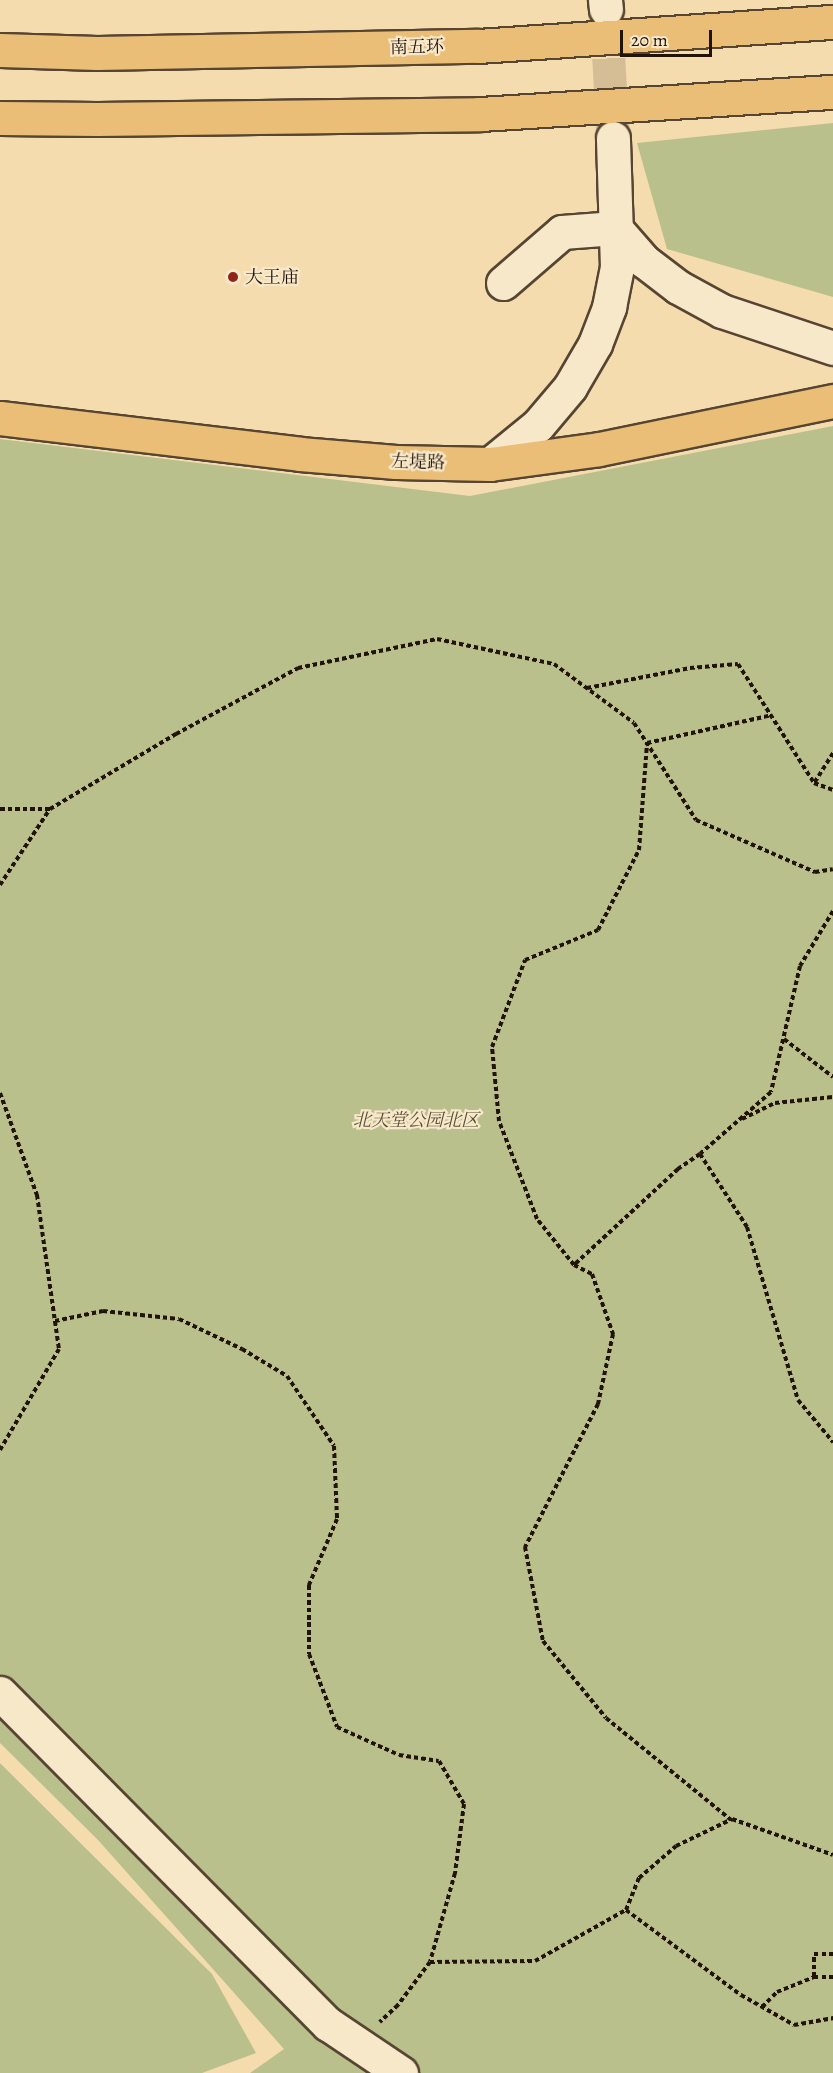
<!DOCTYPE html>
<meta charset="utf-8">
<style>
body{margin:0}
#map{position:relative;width:833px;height:2073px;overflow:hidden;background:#f5dcae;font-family:Alegreya,"Noto Serif SC",serif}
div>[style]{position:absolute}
.green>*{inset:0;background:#bac08b}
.minor-tunnel>*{height:33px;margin-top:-16.5px;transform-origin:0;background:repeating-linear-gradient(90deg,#d5be95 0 33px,transparent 0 49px)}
.path>*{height:4px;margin-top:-2px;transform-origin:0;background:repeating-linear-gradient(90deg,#211308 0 4.5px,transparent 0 7.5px)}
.roads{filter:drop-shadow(2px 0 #564532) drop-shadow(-2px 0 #564532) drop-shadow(0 2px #564532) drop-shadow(0 -2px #564532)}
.minor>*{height:33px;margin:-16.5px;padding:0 16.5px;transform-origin:16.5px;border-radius:16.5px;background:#f8e8ca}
.major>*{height:33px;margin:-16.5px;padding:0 16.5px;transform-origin:16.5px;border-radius:16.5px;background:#eabe77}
.highway>*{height:33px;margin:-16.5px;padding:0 16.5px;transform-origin:16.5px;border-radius:16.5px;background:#eabe77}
.dots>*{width:16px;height:16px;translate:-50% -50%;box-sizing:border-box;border:3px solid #f8e8ca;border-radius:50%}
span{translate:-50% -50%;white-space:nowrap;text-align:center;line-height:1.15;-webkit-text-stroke:4.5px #f8e8ca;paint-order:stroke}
.street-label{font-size:18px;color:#211308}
.poi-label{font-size:18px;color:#211308}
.left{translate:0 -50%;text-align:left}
.park-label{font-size:18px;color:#575036;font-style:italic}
.scale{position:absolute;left:620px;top:30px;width:92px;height:27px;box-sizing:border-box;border:3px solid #211308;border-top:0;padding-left:8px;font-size:18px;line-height:21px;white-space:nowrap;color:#211308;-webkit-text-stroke:4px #f8e8ca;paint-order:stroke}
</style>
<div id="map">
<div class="green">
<i style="clip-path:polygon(833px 123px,833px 297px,667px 249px,637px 143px)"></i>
<i style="clip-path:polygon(833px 426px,833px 2073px,250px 2073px,284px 2049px,98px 1840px,0 1743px,0 439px,470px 496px)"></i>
<i style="clip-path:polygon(0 1763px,212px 1974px,256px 2053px,202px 2073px,0 2073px)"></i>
</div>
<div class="minor-tunnel">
<i style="left:606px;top:9px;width:124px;rotate:86.8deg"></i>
</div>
<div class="path">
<i style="left:587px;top:688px;width:105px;rotate:-11deg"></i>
<i style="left:690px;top:668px;width:48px;rotate:-4.8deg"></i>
<i style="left:738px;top:664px;width:141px;rotate:57.4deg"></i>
<i style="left:833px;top:753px;width:36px;rotate:122deg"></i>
<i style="left:814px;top:783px;width:20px;rotate:20deg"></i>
<i style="left:0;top:809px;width:50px"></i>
<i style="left:50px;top:809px;width:147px;rotate:-30.8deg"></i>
<i style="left:176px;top:734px;width:139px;rotate:-28.4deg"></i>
<i style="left:298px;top:668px;width:142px;rotate:-11.8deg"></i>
<i style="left:437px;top:639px;width:120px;rotate:12.1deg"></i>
<i style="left:554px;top:664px;width:99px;rotate:36.4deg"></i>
<i style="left:634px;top:723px;width:115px;rotate:57.4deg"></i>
<i style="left:696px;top:820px;width:130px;rotate:23.6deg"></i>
<i style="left:815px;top:872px;width:18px;rotate:-9deg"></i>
<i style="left:0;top:885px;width:91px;rotate:-56.7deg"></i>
<i style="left:833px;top:911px;width:64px;rotate:121deg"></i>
<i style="left:800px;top:966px;width:129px;rotate:103deg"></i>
<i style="left:771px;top:1092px;width:94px;rotate:138.9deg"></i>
<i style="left:700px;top:1154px;width:87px;rotate:57.2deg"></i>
<i style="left:747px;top:1227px;width:180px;rotate:73.6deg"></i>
<i style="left:798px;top:1400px;width:55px;rotate:50.2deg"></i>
<i style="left:784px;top:1039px;width:62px;rotate:37.8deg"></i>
<i style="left:0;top:1093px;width:109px;rotate:70.1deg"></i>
<i style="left:37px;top:1195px;width:156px;rotate:81.9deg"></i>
<i style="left:59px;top:1349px;width:117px;rotate:120.3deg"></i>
<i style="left:742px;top:1119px;width:37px;rotate:-26deg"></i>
<i style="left:775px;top:1103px;width:58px;rotate:-5.9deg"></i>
<i style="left:700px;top:1154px;width:27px;rotate:146deg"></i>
<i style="left:678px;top:1169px;width:142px;rotate:137.3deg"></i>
<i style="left:574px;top:1265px;width:59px;rotate:-128.8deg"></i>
<i style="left:537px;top:1219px;width:105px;rotate:-111.2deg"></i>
<i style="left:499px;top:1121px;width:74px;rotate:-95.4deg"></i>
<i style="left:492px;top:1047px;width:93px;rotate:-69.2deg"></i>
<i style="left:525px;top:960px;width:79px;rotate:-22.3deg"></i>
<i style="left:598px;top:930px;width:90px;rotate:-62.9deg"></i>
<i style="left:639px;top:850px;width:107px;rotate:-85.7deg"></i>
<i style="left:647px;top:743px;width:128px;rotate:-12.6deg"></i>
<i style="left:574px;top:1265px;width:20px;rotate:27deg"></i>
<i style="left:592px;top:1274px;width:64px;rotate:70.7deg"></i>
<i style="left:613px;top:1334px;width:72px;rotate:102.1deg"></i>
<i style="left:598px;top:1404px;width:161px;rotate:117deg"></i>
<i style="left:525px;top:1547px;width:96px;rotate:79.2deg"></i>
<i style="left:543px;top:1641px;width:99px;rotate:50.7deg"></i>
<i style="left:606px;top:1718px;width:161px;rotate:39.2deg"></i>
<i style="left:55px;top:1321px;width:49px;rotate:-11.8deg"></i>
<i style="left:103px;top:1311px;width:76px;rotate:6deg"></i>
<i style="left:179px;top:1319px;width:70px;rotate:25.5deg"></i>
<i style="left:242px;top:1349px;width:52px;rotate:31deg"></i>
<i style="left:287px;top:1376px;width:84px;rotate:56.1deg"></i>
<i style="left:334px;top:1446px;width:73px;rotate:87.6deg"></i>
<i style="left:337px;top:1519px;width:72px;rotate:113deg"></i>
<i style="left:309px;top:1585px;width:69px;rotate:90deg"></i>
<i style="left:309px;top:1654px;width:78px;rotate:69deg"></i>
<i style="left:337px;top:1727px;width:68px;rotate:24.3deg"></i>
<i style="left:399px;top:1755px;width:40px;rotate:8.5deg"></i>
<i style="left:439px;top:1761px;width:50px;rotate:59.8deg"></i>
<i style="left:464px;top:1804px;width:70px;rotate:97.4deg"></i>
<i style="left:455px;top:1873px;width:92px;rotate:105.7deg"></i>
<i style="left:430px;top:1962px;width:54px;rotate:126.7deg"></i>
<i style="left:398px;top:2005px;width:25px;rotate:137deg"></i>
<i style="left:626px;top:1910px;width:35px;rotate:-68deg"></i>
<i style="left:639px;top:1878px;width:49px;rotate:-40.9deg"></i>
<i style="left:676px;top:1846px;width:62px;rotate:-25.7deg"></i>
<i style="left:732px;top:1819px;width:107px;rotate:19.6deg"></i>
<i style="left:430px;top:1962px;width:105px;rotate:-0.5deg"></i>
<i style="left:535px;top:1961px;width:104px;rotate:-29.3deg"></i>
<i style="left:626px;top:1910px;width:143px;rotate:36.5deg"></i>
<i style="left:741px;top:1995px;width:61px;rotate:29.5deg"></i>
<i style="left:794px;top:2025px;width:40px;rotate:-10deg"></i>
<i style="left:814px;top:1977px;width:23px;rotate:-90deg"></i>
<i style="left:814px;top:1954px;width:19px"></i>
<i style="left:762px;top:2007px;width:21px;rotate:-45deg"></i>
<i style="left:777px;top:1992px;width:40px;rotate:-22deg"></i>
<i style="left:814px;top:1977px;width:19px"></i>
</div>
<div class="roads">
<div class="minor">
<i style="left:605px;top:0;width:9px;rotate:84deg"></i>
<i style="left:615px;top:228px;width:44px;rotate:48.7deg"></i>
<i style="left:644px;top:261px;width:43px;rotate:37.4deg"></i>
<i style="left:678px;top:287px;width:50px;rotate:28.6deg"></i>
<i style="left:722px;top:311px;width:117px;rotate:18.4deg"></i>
<i style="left:503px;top:283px;width:78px;rotate:-40.8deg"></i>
<i style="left:562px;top:232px;width:53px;rotate:-4.3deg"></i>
<i style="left:490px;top:464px;width:62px;rotate:-39.1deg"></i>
<i style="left:538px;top:425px;width:50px;rotate:-49.9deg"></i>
<i style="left:570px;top:387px;width:50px;rotate:-59.8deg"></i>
<i style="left:595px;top:344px;width:40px;rotate:-69deg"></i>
<i style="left:609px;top:307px;width:41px;rotate:-78.7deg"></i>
<i style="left:617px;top:267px;width:129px;rotate:-91.8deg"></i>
<i style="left:0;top:1693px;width:466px;rotate:45.3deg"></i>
<i style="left:328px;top:2024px;width:88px;rotate:33.9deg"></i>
</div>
<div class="major">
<i style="left:0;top:418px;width:302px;rotate:6.8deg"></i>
<i style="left:300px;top:454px;width:96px;rotate:4.8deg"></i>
<i style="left:396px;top:462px;width:94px;rotate:1.2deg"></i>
<i style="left:490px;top:464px;width:110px;rotate:-7.8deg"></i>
<i style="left:599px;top:449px;width:239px;rotate:-11.6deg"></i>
</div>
<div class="highway">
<i style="left:0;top:50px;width:97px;rotate:1.8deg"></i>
<i style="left:97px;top:53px;width:381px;rotate:-1.1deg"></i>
<i style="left:478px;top:46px;width:356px;rotate:-3.9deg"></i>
<i style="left:0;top:118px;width:97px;rotate:0.6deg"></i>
<i style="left:97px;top:119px;width:383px;rotate:-0.7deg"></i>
<i style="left:480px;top:114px;width:354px;rotate:-3.6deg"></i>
</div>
</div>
<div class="dots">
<i style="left:233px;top:277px;background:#8f2418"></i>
</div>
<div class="street-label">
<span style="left:417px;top:47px;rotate:-1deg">南五环</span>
<span style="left:418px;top:462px;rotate:2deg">左堤路</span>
</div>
<div class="poi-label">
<span class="left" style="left:245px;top:277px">大王庙</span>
</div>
<div class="park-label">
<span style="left:416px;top:1120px">北天堂公园北区</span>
</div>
<div class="scale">20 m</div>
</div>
